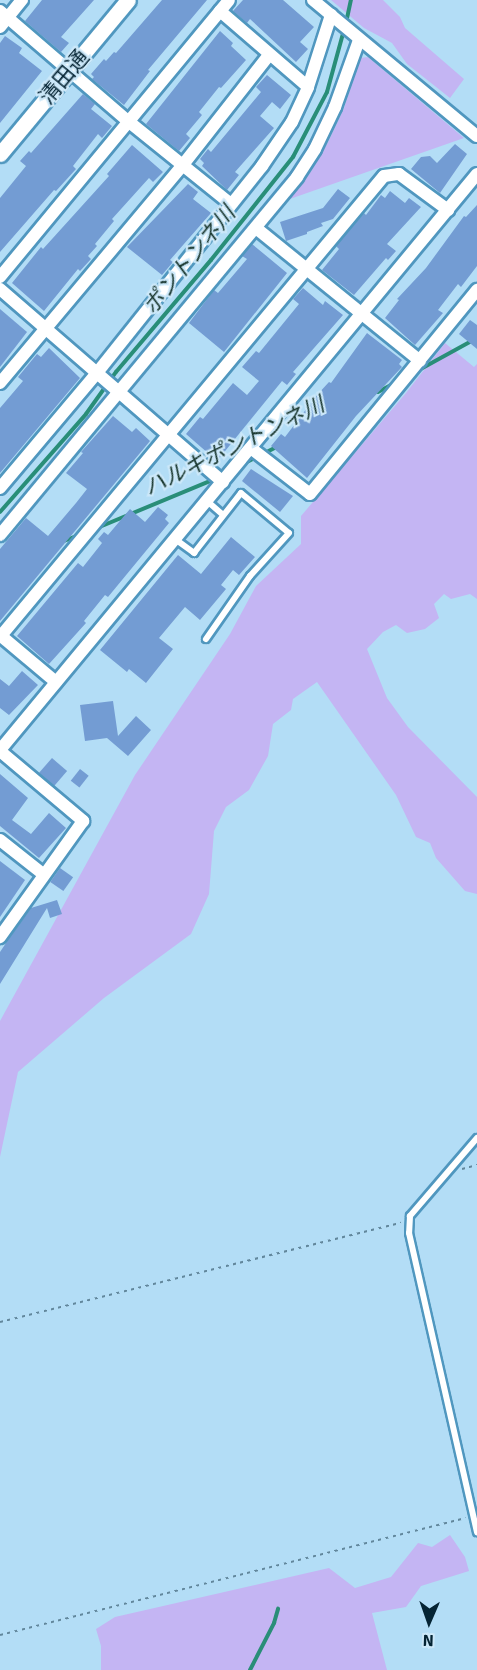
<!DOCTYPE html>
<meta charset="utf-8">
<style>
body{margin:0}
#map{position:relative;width:477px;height:1670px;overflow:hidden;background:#b3ddf6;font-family:Signika,"Noto Sans JP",sans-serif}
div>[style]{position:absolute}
.green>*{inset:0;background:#c4b5f3}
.stream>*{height:4px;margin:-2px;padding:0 2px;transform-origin:2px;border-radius:2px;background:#298e78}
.building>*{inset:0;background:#739cd3;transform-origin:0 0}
.path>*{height:2px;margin-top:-1px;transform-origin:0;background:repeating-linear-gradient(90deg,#62879c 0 3px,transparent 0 7.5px)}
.roads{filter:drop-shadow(2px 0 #5097bf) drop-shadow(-2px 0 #5097bf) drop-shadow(0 2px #5097bf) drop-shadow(0 -2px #5097bf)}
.service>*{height:6px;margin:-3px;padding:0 3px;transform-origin:3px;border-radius:3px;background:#fff}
.minor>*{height:12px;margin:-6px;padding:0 6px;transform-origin:6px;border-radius:6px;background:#fff}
.tertiary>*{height:15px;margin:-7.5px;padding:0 7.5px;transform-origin:7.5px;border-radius:7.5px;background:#fff}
span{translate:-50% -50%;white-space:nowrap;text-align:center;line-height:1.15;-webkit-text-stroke:4.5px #cce8f9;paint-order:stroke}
.street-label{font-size:21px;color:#052434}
.water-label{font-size:22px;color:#19372f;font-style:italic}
.north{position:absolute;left:399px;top:1592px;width:60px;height:60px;-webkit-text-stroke:4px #cce8f9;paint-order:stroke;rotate:182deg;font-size:16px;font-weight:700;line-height:24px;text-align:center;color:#052434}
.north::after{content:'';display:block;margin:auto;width:21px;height:27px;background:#052434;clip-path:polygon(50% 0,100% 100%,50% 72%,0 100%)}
</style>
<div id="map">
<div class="green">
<i style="clip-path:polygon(331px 0,383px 0,400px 17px,405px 28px,464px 79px,450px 98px,407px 64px,392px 43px,364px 28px)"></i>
<i style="clip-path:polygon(368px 57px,464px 138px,287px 200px,312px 170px,328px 142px,344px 108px,360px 58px)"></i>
<i style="clip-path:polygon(445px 343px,474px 367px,477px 364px,477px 599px,470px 594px,451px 599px,444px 594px,434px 604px,439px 618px,425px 629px,407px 633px,396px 625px,383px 632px,367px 649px,387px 698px,408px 727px,477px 797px,477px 894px,465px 891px,436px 858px,430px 843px,416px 837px,396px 795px,317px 682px,293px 699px,291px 710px,273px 724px,268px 756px,249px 790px,226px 807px,214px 831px,209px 894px,191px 934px,104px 998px,18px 1072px,0 1157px,0 1021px,135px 775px,230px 634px,256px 586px,301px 544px,301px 516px,406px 393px)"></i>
<i style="clip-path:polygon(450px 1535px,465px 1557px,469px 1571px,421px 1586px,406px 1607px,372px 1613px,387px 1670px,101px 1670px,101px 1646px,96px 1629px,115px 1617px,329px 1568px,355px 1588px,391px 1577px,418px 1543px,432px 1547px)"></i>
</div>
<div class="stream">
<i style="left:346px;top:23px;width:24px;rotate:-78deg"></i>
<i style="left:417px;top:371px;width:68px;rotate:-28.8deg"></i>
<i style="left:378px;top:392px;width:19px;rotate:-28deg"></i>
<i style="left:243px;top:464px;width:37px;rotate:-27deg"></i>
<i style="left:0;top:512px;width:130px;rotate:-48.7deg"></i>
<i style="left:86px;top:414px;width:52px;rotate:-54.5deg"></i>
<i style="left:116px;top:372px;width:147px;rotate:-49.7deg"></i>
<i style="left:211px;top:260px;width:132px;rotate:-51.5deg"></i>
<i style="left:293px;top:157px;width:73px;rotate:-62.4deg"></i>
<i style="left:327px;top:92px;width:64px;rotate:-74.7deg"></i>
<i style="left:97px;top:528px;width:128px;rotate:-22.6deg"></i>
<i style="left:64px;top:541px;width:16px;rotate:-22deg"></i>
<i style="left:250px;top:1670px;width:53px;rotate:-62.9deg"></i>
<i style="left:274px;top:1623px;width:15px;rotate:-74deg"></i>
</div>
<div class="building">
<i style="clip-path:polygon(42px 0,94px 0,61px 37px,69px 43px,61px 52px,25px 21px)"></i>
<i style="clip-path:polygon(162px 0,207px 0,148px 70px,150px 71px,124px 105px,92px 79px,94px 77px,91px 74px,104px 59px,106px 61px,114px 52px,116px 53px)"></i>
<i style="clip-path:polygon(243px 0,283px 0,314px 27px,300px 42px,308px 49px,296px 62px,250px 19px,247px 23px,233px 11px)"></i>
<i style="clip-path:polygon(220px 31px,233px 43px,231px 46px,246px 60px,221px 88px,219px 87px,199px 112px,202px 115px,186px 134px,190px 138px,179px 151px,146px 124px)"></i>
<i style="clip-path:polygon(5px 36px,22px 48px,19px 53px,42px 71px,0 123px,0 43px)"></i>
<i style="clip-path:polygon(267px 75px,291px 95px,280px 109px,272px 102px,260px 116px,274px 128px,235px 172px,239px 175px,227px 190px,202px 166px,204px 163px,200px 159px,208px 149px,211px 152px,261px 92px,256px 87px)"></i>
<i style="clip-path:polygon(83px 94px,95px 104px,91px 109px,112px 126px,102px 138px,98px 134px,73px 166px,76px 169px,56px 191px,54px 190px,0 252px,0 198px,26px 166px,20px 161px,29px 151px,31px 153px)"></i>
<i style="clip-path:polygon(455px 144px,467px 154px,440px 193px,411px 169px,421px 157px,430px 156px,437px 163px)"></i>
<i style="clip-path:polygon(132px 145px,163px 172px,153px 182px,149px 178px,112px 219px,114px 221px,95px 244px,97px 246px,88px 256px,91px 259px,80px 271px,78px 269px,44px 311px,12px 283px,41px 247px,43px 249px,109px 176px,107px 174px)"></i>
<i style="clip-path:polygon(188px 184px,198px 192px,193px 199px,211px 213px,170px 260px,173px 262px,162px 275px,127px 247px)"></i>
<i style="clip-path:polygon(338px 189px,350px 198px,333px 219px,321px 223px,323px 226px,307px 232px,307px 234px,286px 241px,280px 222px,323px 208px)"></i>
<i style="clip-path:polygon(390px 191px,405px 203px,409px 198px,421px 207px,387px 244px,396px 251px,388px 260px,386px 258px,354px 295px,322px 270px,339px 249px,336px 246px,364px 213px,366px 215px,381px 195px,385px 198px)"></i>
<i style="clip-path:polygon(477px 205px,477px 266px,461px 287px,458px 284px,438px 310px,443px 313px,415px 345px,385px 318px,399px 300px,397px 299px,426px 268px,464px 216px,466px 217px)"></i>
<i style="clip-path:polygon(252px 244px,287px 273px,224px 352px,189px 323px,214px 290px,218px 293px,247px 259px,242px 256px)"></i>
<i style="clip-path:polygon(303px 288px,323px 305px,325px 301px,343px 315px,293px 372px,296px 374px,287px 385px,282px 381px,217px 461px,186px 434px,200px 417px,203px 419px,233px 383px,247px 395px,259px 381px,242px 367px,256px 351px,259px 353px,299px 304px,293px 299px)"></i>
<i style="clip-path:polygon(0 309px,27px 332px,0 367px)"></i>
<i style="clip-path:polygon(470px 320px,477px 325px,477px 349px,459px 334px)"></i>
<i style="clip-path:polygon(367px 333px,402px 360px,399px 364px,402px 367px,356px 416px,307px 478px,271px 446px,281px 434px,285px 437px,317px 395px,329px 382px,331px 383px)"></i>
<i style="clip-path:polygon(49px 348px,80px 378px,0 473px,0 408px,23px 381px,18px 377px,37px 354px,41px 357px)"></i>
<i style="clip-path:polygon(113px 416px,132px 432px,136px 428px,150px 441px,0 621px,0 549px,26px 518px,48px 536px,76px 503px,87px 489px,66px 473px,83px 453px,81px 452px)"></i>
<i style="clip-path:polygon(251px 469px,293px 496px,280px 512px,242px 481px)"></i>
<i style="clip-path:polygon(158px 507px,168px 515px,165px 519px,169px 523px,108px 597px,105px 595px,84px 621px,86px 623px,49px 664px,17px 636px,78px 563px,83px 567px,102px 543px,98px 539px,104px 532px,108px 535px,130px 509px,145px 522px)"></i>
<i style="clip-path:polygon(231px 537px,255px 557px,239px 575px,233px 570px,221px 585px,226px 589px,200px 620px,185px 607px,159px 638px,173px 649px,146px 683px,129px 669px,127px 672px,100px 650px,178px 555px,201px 574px)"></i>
<i style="clip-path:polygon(22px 671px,38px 685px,9px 715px,0 708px,0 679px,9px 686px)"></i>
<i style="clip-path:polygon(113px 701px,118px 736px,136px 716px,151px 730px,128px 756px,107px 738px,85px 741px,80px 705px)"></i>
<i style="left:52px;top:758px;width:20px;height:20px;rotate:41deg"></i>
<i style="left:80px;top:769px;width:11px;height:15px;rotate:38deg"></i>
<i style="clip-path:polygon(0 774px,28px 798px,12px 820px,31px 834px,49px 813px,66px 828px,39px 858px,0 826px)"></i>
<i style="clip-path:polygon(0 861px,25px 880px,0 917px)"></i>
<i style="left:60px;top:868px;width:16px;height:17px;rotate:35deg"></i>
<i style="clip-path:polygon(57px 900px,62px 914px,50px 918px,47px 908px,0 984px,0 952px,10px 937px,31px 908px)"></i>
</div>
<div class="path">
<i style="left:462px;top:1169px;width:16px;rotate:-15deg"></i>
<i style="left:0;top:1322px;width:413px;rotate:-13.9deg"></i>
<i style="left:0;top:1635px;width:480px;rotate:-14.1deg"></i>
</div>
<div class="roads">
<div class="service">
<i style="left:207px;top:501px;width:21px;rotate:41deg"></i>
<i style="left:175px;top:539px;width:24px;rotate:36deg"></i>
<i style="left:194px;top:553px;width:76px;rotate:-51.9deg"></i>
<i style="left:241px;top:493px;width:62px;rotate:39.8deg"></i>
<i style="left:289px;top:533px;width:58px;rotate:132.2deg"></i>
<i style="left:250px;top:576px;width:77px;rotate:124.9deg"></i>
<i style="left:477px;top:1138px;width:103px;rotate:130.7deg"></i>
<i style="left:410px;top:1216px;width:17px;rotate:93deg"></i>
<i style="left:409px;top:1233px;width:307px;rotate:77.2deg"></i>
</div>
<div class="minor">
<i style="left:313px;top:0;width:213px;rotate:39.7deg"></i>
<i style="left:0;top:11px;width:169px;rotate:40.7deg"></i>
<i style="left:128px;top:121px;width:132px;rotate:38.9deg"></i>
<i style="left:220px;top:11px;width:116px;rotate:40.8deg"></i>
<i style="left:0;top:27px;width:35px;rotate:-51deg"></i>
<i style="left:256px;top:228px;width:211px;rotate:39deg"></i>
<i style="left:0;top:277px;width:359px;rotate:-50.4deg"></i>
<i style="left:0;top:289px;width:295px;rotate:40.9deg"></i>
<i style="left:0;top:383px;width:283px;rotate:-50deg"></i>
<i style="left:182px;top:166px;width:141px;rotate:-51.9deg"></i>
<i style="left:252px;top:449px;width:73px;rotate:37.8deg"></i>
<i style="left:310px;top:494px;width:264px;rotate:-50.7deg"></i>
<i style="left:0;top:488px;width:149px;rotate:-49.9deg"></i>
<i style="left:96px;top:374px;width:266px;rotate:-51.4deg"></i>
<i style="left:262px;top:166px;width:53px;rotate:-55.7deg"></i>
<i style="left:292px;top:122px;width:38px;rotate:-65deg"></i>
<i style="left:308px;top:87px;width:76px;rotate:-72.3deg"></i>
<i style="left:0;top:535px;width:465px;rotate:-50.3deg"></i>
<i style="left:297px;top:177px;width:33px;rotate:-57deg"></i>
<i style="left:315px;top:149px;width:47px;rotate:-64.5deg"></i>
<i style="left:335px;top:107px;width:71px;rotate:-70.3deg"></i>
<i style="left:0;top:635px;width:73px;rotate:40deg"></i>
<i style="left:0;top:637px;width:600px;rotate:-50.21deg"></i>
<i style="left:384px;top:176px;width:15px;rotate:-8deg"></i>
<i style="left:399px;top:174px;width:61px;rotate:36.3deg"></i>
<i style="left:0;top:750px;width:748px;rotate:-50.37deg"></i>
<i style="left:0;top:751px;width:109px;rotate:40.1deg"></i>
<i style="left:83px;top:821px;width:143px;rotate:125.6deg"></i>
<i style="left:0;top:840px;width:55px;rotate:38.3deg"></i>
</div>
<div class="tertiary">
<i style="left:0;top:154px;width:200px;rotate:-50.3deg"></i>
</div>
</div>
<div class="street-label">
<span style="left:64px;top:77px;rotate:-50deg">清田通</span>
</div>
<div class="water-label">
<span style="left:189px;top:260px;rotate:-51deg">ポントンネ川</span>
<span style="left:234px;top:446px;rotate:-26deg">ハルキポントンネ川</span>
</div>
<div class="north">N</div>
</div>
